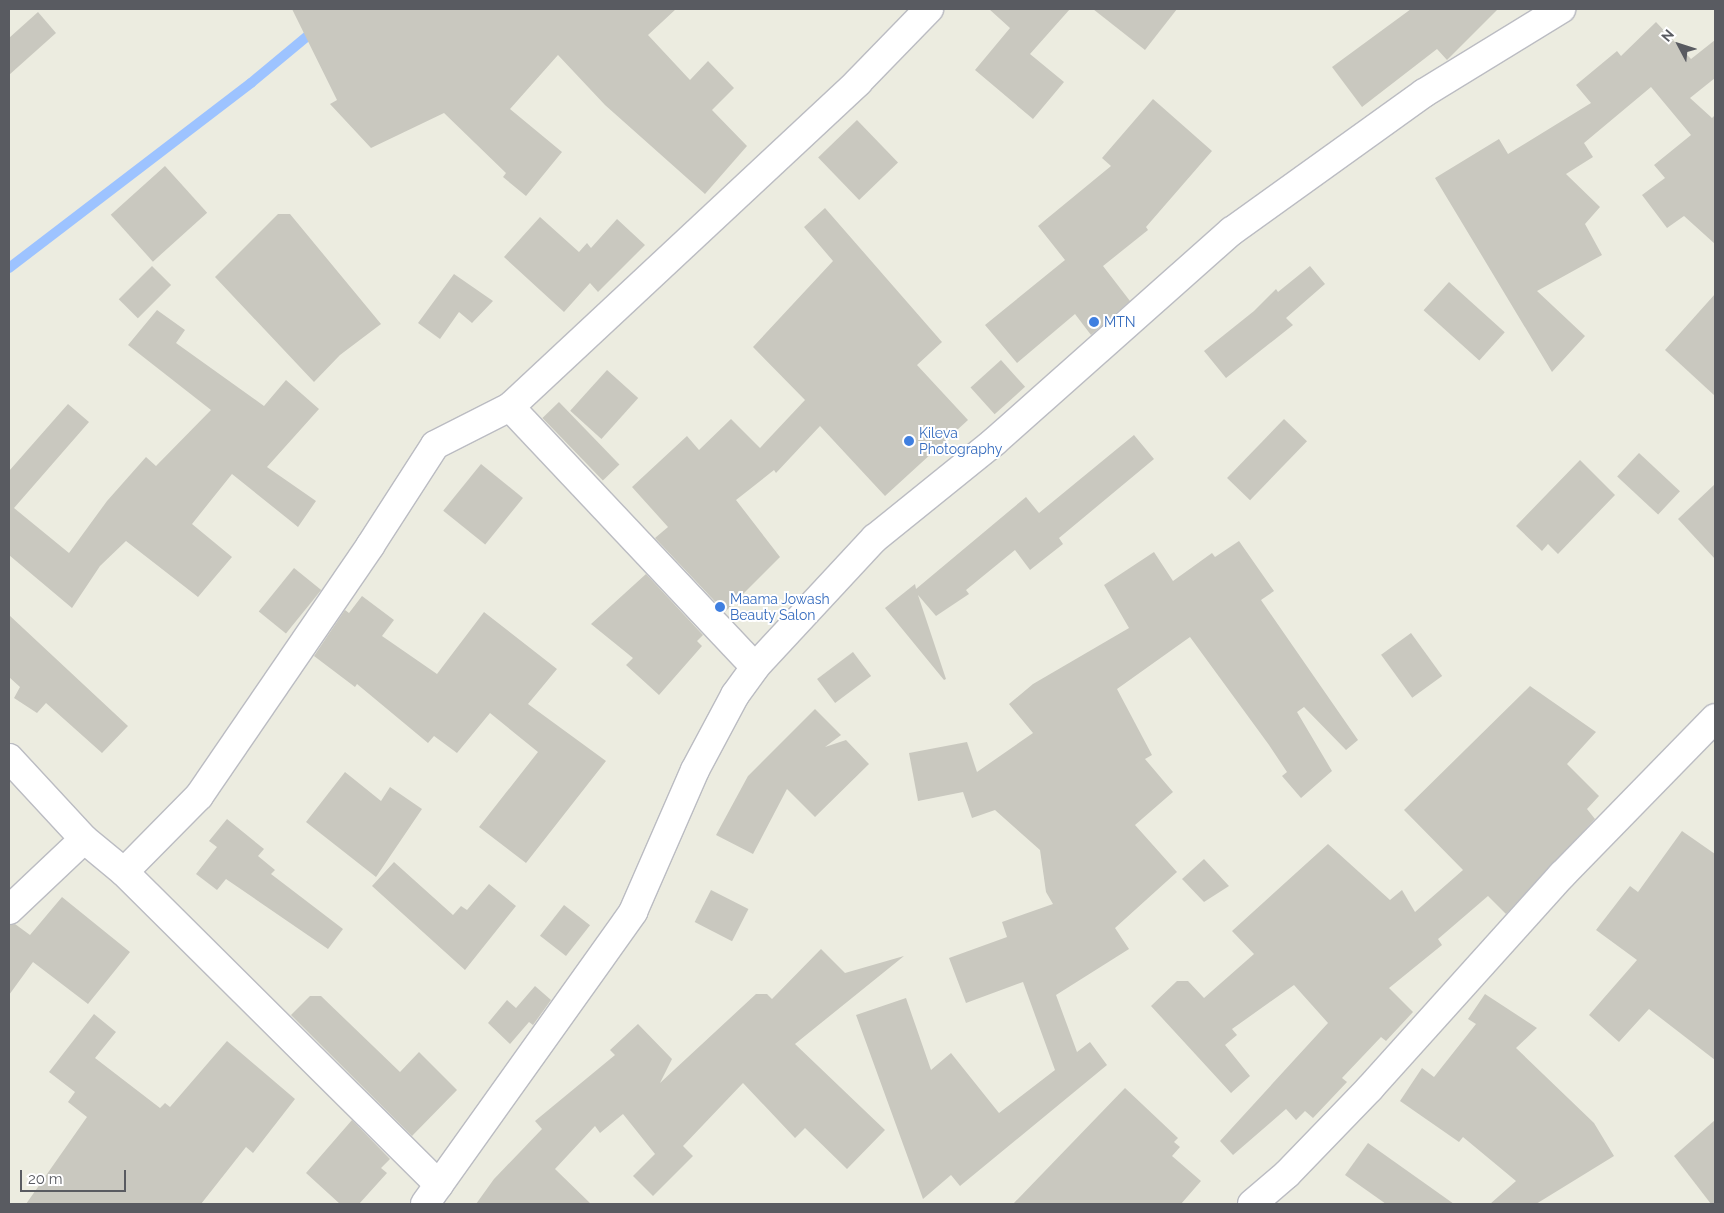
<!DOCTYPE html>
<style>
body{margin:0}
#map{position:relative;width:1724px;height:1213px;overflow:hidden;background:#ecece0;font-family:Raleway,sans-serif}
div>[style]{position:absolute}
.stream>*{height:10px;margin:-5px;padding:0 5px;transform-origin:5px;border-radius:5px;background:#9dc3ff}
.building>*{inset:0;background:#c9c8bf;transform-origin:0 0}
.roads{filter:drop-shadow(1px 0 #bbbcc2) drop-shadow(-1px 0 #bbbcc2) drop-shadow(0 1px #bbbcc2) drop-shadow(0 -1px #bbbcc2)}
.minor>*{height:28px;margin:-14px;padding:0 14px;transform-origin:14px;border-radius:14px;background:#fff}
.dots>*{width:14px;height:14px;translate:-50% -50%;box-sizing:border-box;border:2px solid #fff;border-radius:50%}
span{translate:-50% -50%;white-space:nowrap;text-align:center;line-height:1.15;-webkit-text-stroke:4px #fff;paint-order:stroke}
.shop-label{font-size:14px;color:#366cbe}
.left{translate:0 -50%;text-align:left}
.frame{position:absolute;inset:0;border:10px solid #595b61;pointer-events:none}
.north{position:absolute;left:1654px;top:20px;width:50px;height:50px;-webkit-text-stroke:4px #fff;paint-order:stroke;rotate:310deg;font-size:14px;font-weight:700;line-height:20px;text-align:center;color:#595b61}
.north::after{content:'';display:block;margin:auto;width:18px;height:22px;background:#595b61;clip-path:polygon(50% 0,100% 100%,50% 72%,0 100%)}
.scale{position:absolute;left:20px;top:1170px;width:106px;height:22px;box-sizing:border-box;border:2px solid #595b61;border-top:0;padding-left:6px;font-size:15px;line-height:18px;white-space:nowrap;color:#595b61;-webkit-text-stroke:4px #fff;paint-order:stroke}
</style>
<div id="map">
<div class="stream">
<i style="left:9px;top:268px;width:305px;rotate:-37.4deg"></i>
<i style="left:251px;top:83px;width:85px;rotate:-39.7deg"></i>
</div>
<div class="building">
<i style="clip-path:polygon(292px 9px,676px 9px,648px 35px,690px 80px,708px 61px,734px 88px,712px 110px,747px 146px,705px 194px,605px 105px,558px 55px,510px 109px,562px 152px,526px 196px,503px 177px,506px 173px,444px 113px,371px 148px,330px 104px,337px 100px)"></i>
<i style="clip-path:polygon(989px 9px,1070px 9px,1030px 54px,1064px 82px,1033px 119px,975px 70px,1010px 28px)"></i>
<i style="clip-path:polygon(1093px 9px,1177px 9px,1145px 50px)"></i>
<i style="clip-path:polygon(1411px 9px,1498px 9px,1447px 60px,1437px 49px,1362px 107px,1332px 67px)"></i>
<i style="clip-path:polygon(38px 12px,56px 33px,9px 75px,9px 38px)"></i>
<i style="clip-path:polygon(1656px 22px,1691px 59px,1715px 40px,1715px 78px,1690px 98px,1712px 118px,1715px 115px,1715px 244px,1684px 216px,1667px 228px,1642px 195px,1665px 178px,1654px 165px,1691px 135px,1651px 87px,1584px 143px,1593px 157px,1566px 174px,1600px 207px,1585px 224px,1602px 255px,1537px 291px,1585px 336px,1552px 372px,1435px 178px,1499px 139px,1508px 154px,1591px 103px,1576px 85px,1617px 51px,1621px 56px)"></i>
<i style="clip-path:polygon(1153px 99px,1212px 151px,1146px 227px,1148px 230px,1103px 266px,1130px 301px,1091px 335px,1075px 314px,1017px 363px,985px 325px,1065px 260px,1038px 226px,1111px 166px,1102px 158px)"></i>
<i style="left:857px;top:120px;width:59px;height:54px;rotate:46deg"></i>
<i style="left:165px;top:166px;width:63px;height:73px;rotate:48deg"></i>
<i style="clip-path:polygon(825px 208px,942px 342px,917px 365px,968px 420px,885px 496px,820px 426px,776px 473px,774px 470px,736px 500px,780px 557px,725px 612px,655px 538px,668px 527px,632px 487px,687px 436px,699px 450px,731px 419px,760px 448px,805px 400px,753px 347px,833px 261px,804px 227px)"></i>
<i style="clip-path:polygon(278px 214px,290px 214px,381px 324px,340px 355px,314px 382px,215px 277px)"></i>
<i style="clip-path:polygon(540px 217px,579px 252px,587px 243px,591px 248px,617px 219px,645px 245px,598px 292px,590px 283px,564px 312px,504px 257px)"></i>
<i style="left:152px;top:266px;width:27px;height:47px;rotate:45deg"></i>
<i style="clip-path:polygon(1310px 266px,1325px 284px,1286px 318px,1293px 325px,1226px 378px,1204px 351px,1254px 311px,1276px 289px,1278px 292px)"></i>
<i style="clip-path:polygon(454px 274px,493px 301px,472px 323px,459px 312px,440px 339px,418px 323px)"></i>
<i style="left:1449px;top:282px;width:75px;height:38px;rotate:42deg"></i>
<i style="clip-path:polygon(1715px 294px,1715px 396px,1665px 350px)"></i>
<i style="clip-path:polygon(157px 310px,185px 330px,176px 343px,264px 406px,286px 380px,319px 409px,267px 467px,316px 501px,298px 527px,232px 474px,192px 524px,232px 557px,198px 597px,126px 541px,100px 566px,72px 608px,9px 555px,9px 471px,68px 404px,89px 422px,14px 508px,69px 553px,107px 501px,146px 457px,156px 466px,211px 410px,128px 345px)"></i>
<i style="left:1001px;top:360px;width:36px;height:41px;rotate:48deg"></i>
<i style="left:607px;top:370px;width:42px;height:55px;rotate:42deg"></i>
<i style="left:559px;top:402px;width:87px;height:23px;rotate:46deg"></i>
<i style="left:1284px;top:419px;width:32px;height:82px;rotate:44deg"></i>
<i style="clip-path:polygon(1134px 435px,1154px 459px,1059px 538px,1063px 544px,1030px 570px,1015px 550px,966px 590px,969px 594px,936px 616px,918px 595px,946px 679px,944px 680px,885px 608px,915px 584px,916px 589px,1026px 497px,1039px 513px)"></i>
<i style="left:1639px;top:453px;width:56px;height:32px;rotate:43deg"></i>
<i style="clip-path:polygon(1580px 460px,1615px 495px,1558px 554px,1548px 544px,1542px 551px,1516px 526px)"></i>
<i style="left:481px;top:464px;width:54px;height:60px;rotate:39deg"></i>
<i style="clip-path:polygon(1715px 484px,1715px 559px,1678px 519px)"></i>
<i style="clip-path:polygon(1239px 541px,1274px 591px,1261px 600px,1358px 740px,1346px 750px,1304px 707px,1297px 712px,1332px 771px,1301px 798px,1282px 776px,1287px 772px,1269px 745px,1190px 637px,1117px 689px,1152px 755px,1145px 759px,1173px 792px,1135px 825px,1177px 872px,1115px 928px,1129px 949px,1056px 995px,1077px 1052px,1090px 1042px,1107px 1065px,960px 1186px,951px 1175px,923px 1199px,856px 1015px,906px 998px,931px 1070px,951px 1053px,999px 1113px,1055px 1070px,1023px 982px,966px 1003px,949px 958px,1007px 937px,1002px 922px,1053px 904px,1046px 892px,1040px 850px,995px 810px,972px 818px,963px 792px,918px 801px,909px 753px,967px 742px,977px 772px,1033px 733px,1009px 704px,1033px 684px,1129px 628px,1104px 585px,1154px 552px,1173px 581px,1212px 553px,1215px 557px)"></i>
<i style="left:294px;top:568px;width:35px;height:56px;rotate:39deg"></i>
<i style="clip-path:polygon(646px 574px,703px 635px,697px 641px,702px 646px,659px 695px,626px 665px,633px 658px,591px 624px)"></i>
<i style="clip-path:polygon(362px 596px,394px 620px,382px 636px,437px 674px,484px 612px,557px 669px,528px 704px,606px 761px,526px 863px,479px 827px,538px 752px,490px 713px,457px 753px,434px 736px,428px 743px,357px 684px,355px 687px,314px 656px,345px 610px,349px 613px)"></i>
<i style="clip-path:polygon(9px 615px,128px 726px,102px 753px,46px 703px,37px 713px,14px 698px,20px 687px,9px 677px)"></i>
<i style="left:1411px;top:633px;width:53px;height:37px;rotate:54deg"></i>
<i style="left:853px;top:652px;width:30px;height:45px;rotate:53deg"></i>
<i style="clip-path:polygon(1530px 686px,1596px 732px,1567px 764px,1599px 796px,1587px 809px,1595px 819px,1506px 914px,1488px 896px,1438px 939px,1442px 945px,1389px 988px,1413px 1012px,1386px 1041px,1381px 1037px,1342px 1078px,1347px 1082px,1313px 1118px,1305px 1111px,1296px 1120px,1286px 1109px,1233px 1155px,1220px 1141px,1328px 1023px,1294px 985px,1232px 1029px,1237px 1035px,1225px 1045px,1250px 1076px,1231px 1093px,1151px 1006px,1177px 981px,1188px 981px,1204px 998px,1254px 954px,1232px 931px,1328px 844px,1390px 900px,1402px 890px,1415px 912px,1463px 870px,1404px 810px)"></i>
<i style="clip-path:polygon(815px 709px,841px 735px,825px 747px,846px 740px,869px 764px,815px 817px,787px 789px,753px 854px,716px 835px,748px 776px)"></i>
<i style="clip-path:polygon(345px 772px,381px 801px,390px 787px,422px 809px,376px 877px,306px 822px)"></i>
<i style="clip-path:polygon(227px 819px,264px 849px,258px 856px,275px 870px,271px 874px,343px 929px,328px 949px,226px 879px,217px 890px,196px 874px,217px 847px,209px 841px)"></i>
<i style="clip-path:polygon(1682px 831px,1715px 854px,1715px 1060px,1649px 1009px,1619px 1042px,1589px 1015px,1637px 960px,1596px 930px,1630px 886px,1638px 892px)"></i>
<i style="clip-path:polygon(1204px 859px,1229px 886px,1204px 902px,1182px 879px)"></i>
<i style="clip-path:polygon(394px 862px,453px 915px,461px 906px,467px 910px,489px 884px,516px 906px,465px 970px,372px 886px)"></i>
<i style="left:711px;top:890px;width:42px;height:36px;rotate:27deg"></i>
<i style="clip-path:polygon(62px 897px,130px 952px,88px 1004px,33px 962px,9px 995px,9px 925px,15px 924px,30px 935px)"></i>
<i style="left:564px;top:905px;width:33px;height:39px;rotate:38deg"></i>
<i style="clip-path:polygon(821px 949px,845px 973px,904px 956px,795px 1044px,885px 1130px,847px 1169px,805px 1128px,795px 1138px,743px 1083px,683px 1146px,693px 1156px,653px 1196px,633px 1176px,655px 1154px,623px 1114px,600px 1133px,595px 1126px,555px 1169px,591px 1204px,476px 1204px,494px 1179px,542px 1129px,535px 1121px,615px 1055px,610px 1050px,638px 1024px,672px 1059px,660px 1083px,756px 994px,767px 994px,772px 999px)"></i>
<i style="clip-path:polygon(535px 986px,551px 1000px,533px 1025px,529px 1022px,510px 1044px,488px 1023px,507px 1000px,516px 1008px)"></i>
<i style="clip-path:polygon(1485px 994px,1537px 1028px,1516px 1048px,1594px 1123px,1614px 1156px,1536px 1204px,1490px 1204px,1516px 1181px,1463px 1137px,1459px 1142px,1400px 1101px,1422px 1068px,1434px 1077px,1476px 1024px,1468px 1019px)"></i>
<i style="clip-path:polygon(310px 996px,321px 996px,400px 1072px,419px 1052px,457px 1090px,412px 1136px,291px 1015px)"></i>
<i style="clip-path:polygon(94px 1014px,116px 1032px,95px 1058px,160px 1108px,165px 1103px,170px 1107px,227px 1041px,295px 1099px,253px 1153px,246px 1147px,201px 1204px,26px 1204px,87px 1117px,68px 1102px,75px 1092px,49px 1072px)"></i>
<i style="clip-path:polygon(1125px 1088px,1178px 1138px,1174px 1142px,1180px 1147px,1172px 1156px,1201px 1181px,1181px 1204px,1013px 1204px)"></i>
<i style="clip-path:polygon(352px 1120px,390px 1159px,381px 1168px,387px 1173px,359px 1204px,340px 1204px,306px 1173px)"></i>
<i style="clip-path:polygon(1715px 1120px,1715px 1204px,1711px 1204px,1674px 1156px)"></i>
<i style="clip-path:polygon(1368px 1143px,1454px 1204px,1386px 1204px,1345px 1175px)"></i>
</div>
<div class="roads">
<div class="minor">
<i style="left:510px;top:407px;width:357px;rotate:46.7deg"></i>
<i style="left:9px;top:758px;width:110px;rotate:47.2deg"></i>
<i style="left:84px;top:839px;width:52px;rotate:39.5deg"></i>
<i style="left:124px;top:872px;width:444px;rotate:44.8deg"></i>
<i style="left:124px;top:872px;width:107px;rotate:-45.4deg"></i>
<i style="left:199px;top:796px;width:303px;rotate:-55.6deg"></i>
<i style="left:370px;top:546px;width:120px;rotate:-57.2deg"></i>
<i style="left:435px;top:445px;width:84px;rotate:-26.9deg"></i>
<i style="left:510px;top:407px;width:476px;rotate:-43deg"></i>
<i style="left:858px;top:82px;width:102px;rotate:-45.8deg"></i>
<i style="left:9px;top:910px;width:103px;rotate:-43.4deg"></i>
<i style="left:425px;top:1204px;width:359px;rotate:-54.5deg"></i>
<i style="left:633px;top:912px;width:155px;rotate:-66.4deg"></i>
<i style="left:695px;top:770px;width:85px;rotate:-61.9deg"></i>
<i style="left:735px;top:695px;width:34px;rotate:-54deg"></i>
<i style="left:755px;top:667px;width:176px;rotate:-47.1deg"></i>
<i style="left:875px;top:538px;width:153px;rotate:-38.9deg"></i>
<i style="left:994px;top:442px;width:318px;rotate:-41.6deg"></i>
<i style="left:1232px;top:231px;width:236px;rotate:-35.7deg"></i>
<i style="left:1424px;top:93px;width:161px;rotate:-31.5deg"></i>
<i style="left:1252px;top:1204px;width:46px;rotate:-40.6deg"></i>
<i style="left:1287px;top:1174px;width:120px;rotate:-46deg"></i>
<i style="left:1370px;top:1088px;width:287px;rotate:-48deg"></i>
<i style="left:1562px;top:875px;width:219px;rotate:-45.7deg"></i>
</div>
</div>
<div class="dots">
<i style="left:1094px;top:322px;background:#3f7fe0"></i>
<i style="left:909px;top:441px;background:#3f7fe0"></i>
<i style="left:720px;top:607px;background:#3f7fe0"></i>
</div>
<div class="shop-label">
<span class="left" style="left:1104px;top:322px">MTN</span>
<span class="left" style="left:919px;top:441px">Kileva<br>Photography</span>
<span class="left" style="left:730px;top:607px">Maama Jowash<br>Beauty Salon</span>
</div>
<div class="frame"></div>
<div class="north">N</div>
<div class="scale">20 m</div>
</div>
